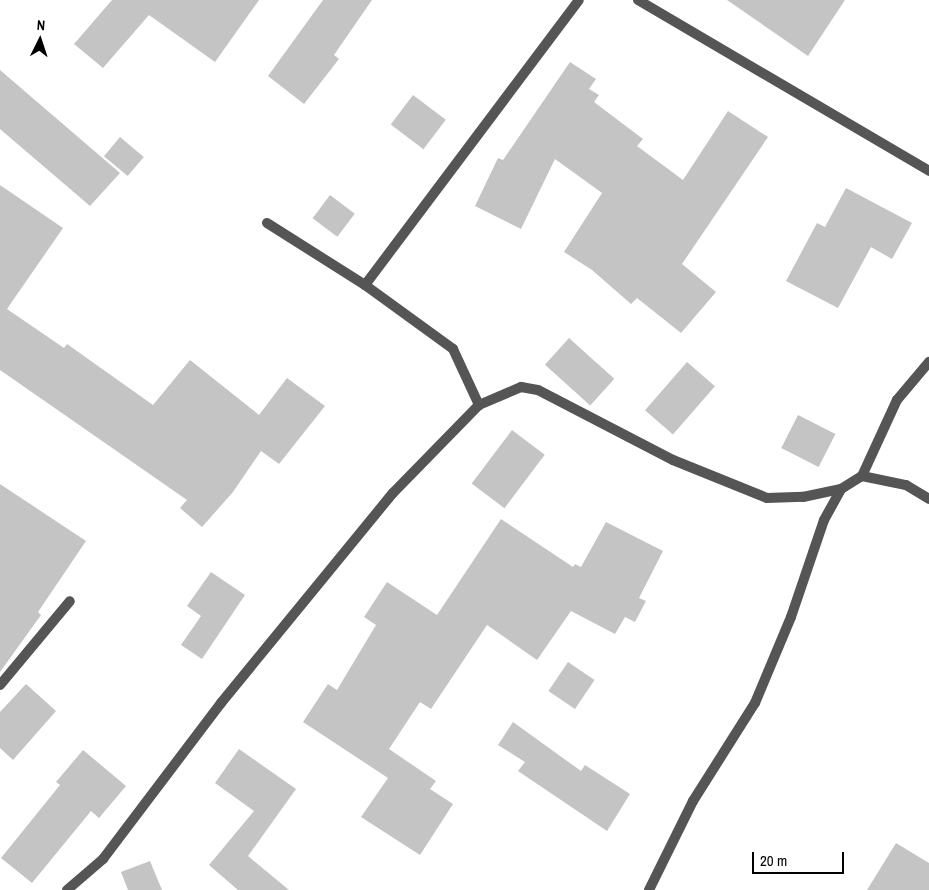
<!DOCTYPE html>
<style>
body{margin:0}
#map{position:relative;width:929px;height:890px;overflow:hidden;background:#fff;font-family:"Archivo Narrow",sans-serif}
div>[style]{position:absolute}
.building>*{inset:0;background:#c4c4c4;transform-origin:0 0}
.minor>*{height:10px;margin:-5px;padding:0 5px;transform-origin:5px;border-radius:5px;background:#555}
span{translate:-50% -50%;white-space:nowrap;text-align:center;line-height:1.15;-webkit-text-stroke:4px #fff;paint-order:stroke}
.north{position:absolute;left:15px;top:15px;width:50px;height:50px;-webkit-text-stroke:4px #fff;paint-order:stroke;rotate:4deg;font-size:14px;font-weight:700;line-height:20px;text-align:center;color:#000}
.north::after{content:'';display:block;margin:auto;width:18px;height:22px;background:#000;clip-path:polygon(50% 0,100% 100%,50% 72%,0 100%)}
.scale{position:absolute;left:752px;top:852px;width:92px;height:22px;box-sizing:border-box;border:2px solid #000;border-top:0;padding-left:6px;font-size:15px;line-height:18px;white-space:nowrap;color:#000;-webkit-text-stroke:4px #fff;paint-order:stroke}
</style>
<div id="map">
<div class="building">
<i style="clip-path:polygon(112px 0,259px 0,215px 62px,149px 15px,103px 68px,74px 44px)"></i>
<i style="clip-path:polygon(323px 0,372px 0,334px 55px,339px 59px,304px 104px,268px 76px)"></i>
<i style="clip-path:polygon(727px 0,845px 0,808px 56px)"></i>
<i style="clip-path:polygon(570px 62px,596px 79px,589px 89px,599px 95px,594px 102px,643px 139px,637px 146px,683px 180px,728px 111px,768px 137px,682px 264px,716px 292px,681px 333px,637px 298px,631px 304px,592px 270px,564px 252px,602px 193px,555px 159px,521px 229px,475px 206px,498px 158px,503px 160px)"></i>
<i style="clip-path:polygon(0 70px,120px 173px,90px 206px,0 129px)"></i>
<i style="left:413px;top:95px;width:41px;height:37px;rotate:37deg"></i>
<i style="left:120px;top:137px;width:31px;height:25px;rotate:40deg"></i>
<i style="clip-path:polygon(0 185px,63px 228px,7px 309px,64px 348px,67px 344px,153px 405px,190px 360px,259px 415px,287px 378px,325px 406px,279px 464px,261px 451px,233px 492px,202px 527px,180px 508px,187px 500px,0 370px)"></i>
<i style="clip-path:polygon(846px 188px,912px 223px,892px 259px,871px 247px,838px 308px,786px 281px,817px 223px,825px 227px)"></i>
<i style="left:330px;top:195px;width:31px;height:29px;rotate:37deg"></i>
<i style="left:569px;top:338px;width:61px;height:36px;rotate:42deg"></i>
<i style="left:687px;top:362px;width:37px;height:64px;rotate:41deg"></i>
<i style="left:798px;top:415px;width:42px;height:37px;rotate:27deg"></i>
<i style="left:512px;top:430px;width:41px;height:67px;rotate:37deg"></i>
<i style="clip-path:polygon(0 484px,86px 541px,38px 612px,41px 615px,0 672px)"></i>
<i style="clip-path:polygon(501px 519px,573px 567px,575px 564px,581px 567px,606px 522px,663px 551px,639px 598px,646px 601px,635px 622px,625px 617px,615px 634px,571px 611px,537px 660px,487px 625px,431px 709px,420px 702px,389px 749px,436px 781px,430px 789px,453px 804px,420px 855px,361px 817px,388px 778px,303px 722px,328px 684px,337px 690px,376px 625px,364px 617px,387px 582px,437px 615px)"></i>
<i style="clip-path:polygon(211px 572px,245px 595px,202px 659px,181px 645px,201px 616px,187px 606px)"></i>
<i style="left:568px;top:662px;width:32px;height:35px;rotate:34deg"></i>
<i style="clip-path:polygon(26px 684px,56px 711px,13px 760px,0 748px,0 712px)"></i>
<i style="clip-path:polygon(513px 722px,581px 771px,585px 765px,630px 794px,607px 831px,518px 771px,525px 762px,498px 745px)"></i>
<i style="clip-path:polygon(239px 749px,296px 789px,248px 856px,289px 890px,238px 890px,209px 865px,254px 811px,215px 783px)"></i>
<i style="clip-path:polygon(83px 750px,126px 786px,99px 818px,91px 811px,32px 883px,1px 858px,60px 785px,56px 782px)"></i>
<i style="clip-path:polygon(896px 843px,929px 863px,929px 890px,867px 890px)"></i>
<i style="clip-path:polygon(150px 861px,162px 890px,128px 890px,121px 872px)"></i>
</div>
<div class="minor">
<i style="left:638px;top:0;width:338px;rotate:30.4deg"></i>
<i style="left:267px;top:223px;width:116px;rotate:32.3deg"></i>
<i style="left:365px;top:285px;width:109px;rotate:36deg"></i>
<i style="left:453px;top:349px;width:62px;rotate:65.1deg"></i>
<i style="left:365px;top:285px;width:356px;rotate:-53.1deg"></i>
<i style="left:862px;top:476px;width:45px;rotate:11.6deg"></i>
<i style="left:906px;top:485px;width:27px;rotate:31deg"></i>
<i style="left:0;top:685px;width:109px;rotate:-50.2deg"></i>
<i style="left:67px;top:890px;width:48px;rotate:-40.7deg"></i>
<i style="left:103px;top:859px;width:196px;rotate:-52.9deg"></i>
<i style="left:221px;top:703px;width:271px;rotate:-50.7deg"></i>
<i style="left:393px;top:493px;width:123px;rotate:-45.7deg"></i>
<i style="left:479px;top:405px;width:46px;rotate:-23.2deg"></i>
<i style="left:521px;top:387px;width:17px;rotate:10deg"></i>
<i style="left:538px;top:390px;width:152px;rotate:27.4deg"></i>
<i style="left:673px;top:460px;width:101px;rotate:22deg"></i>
<i style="left:767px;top:498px;width:36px;rotate:-2deg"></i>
<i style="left:803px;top:497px;width:39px;rotate:-12deg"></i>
<i style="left:841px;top:489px;width:25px;rotate:-32deg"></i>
<i style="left:862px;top:476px;width:84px;rotate:-65.3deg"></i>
<i style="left:897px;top:400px;width:50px;rotate:-49.9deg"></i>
<i style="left:649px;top:890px;width:99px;rotate:-63.7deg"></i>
<i style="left:693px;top:801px;width:116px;rotate:-57.7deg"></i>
<i style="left:755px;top:703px;width:93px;rotate:-67.3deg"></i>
<i style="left:791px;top:617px;width:102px;rotate:-71.2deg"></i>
<i style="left:824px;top:520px;width:35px;rotate:-61deg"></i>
</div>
<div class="north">N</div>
<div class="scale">20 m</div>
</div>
